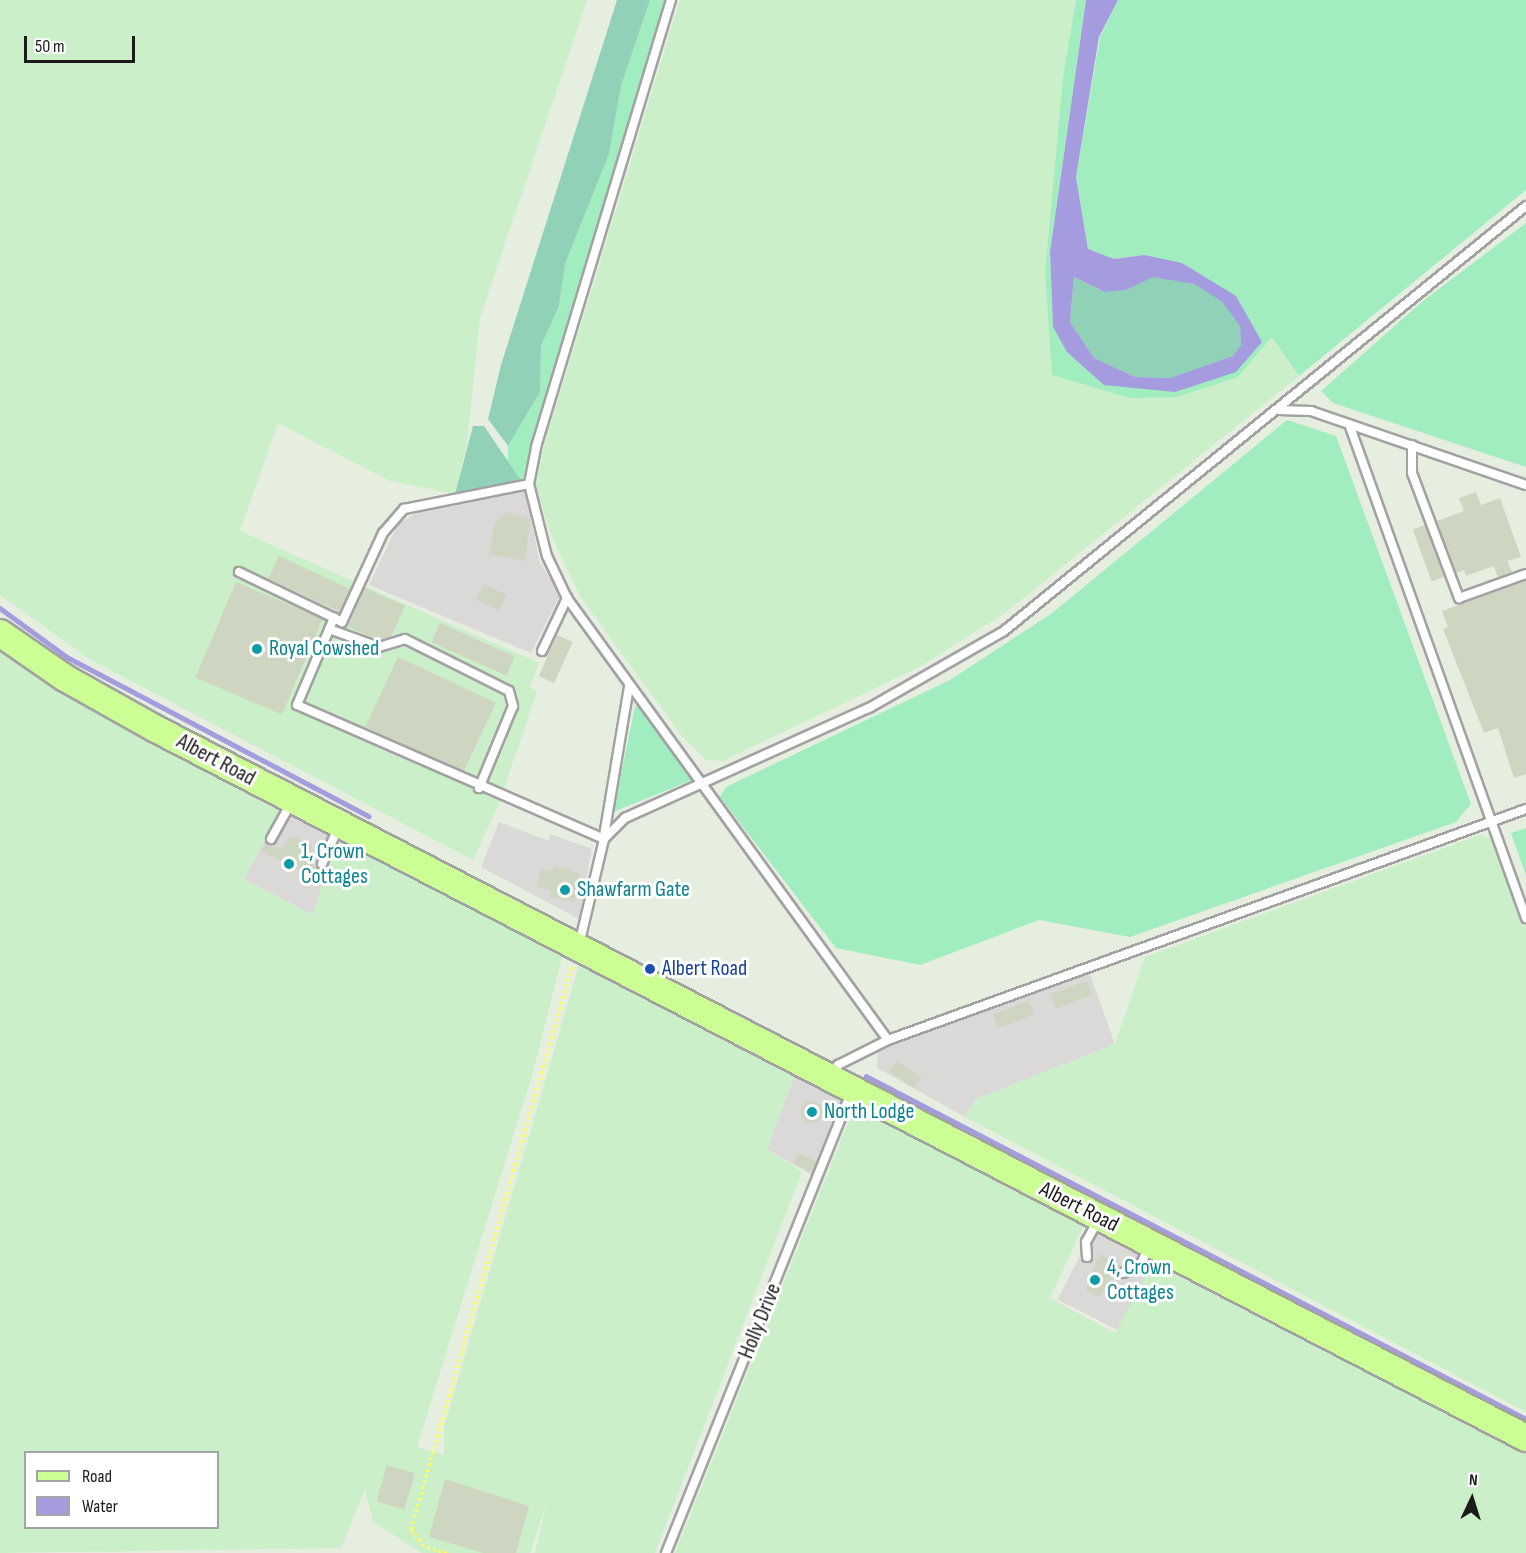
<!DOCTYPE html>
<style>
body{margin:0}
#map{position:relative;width:1526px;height:1553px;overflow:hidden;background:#e6eee0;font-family:"Sofia Sans Condensed",sans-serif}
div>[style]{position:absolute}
.residential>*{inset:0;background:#dad9d8;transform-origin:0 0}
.farmland>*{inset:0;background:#caefc9}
.grass>*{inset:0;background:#a1edc0}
.forest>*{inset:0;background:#91d1b8}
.water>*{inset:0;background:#a59cdf}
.stream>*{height:4.5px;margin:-2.25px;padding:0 2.25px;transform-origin:2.25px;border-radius:2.25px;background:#a59cdf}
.building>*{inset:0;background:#ced5c0;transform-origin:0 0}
.round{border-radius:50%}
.path>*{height:3px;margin-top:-1.5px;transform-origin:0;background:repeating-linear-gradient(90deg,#feff60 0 3px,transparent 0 6px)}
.roads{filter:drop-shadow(2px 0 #a2a2a2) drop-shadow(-2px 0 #a2a2a2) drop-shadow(0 2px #a2a2a2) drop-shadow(0 -2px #a2a2a2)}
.service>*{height:8px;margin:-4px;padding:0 4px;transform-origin:4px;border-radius:4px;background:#fff}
.primary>*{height:26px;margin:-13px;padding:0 13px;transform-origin:13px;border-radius:13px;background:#ccff94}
.dots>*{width:16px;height:16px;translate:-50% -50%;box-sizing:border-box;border:3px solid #fff;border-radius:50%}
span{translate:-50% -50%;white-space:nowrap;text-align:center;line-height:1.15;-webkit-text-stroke:6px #fff;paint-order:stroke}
.culture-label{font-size:22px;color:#0d838f}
.left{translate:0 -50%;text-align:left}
.street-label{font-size:22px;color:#1b1b1b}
.transit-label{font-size:22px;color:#164399}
.legend{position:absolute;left:24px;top:1451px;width:195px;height:78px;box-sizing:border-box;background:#fff;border:2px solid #a4a4a4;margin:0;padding:8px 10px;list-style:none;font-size:18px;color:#1b1b1b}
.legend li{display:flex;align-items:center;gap:12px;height:30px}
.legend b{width:30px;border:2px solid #a4a4a4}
.north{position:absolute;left:1442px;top:1469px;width:60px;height:60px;-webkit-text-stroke:4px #fff;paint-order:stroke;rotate:4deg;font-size:16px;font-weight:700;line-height:24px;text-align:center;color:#1b1b1b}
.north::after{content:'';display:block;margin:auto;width:21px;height:27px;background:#1b1b1b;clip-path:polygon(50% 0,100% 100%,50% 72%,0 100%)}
.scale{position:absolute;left:24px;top:36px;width:111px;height:27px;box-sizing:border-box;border:3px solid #1b1b1b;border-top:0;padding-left:8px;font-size:18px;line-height:21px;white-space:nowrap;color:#1b1b1b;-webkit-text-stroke:4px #fff;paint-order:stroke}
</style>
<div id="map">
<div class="residential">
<i style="clip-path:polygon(525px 491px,540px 563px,561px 593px,531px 653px,369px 585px,398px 524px,422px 509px)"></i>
<i style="clip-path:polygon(282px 808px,337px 837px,313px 915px,244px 879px)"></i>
<i style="clip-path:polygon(499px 822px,549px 841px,550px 834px,592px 849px,579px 919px,481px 867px)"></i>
<i style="clip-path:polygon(1089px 971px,1115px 1044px,976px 1099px,965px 1117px,877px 1068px,878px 1051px)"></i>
<i style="clip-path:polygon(795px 1074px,843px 1099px,815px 1177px,767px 1149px)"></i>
<i style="left:1093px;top:1230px;width:73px;height:78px;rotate:27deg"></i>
</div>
<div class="farmland">
<i style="clip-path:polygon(0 0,587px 0,480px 318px,467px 444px,455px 494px,390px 481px,278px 423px,240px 531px,539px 663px,530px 687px,537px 692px,499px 803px,473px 860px,91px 660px,0 595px)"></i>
<i style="clip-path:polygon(680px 0,1076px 0,1063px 77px,1045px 272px,1052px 375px,1129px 398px,1238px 377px,1272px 337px,1299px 376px,1005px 613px,921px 666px,723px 761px,706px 760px,682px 736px,581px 598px,551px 535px,534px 479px)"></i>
<i style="clip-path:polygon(evenodd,0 650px,282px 808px,244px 879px,313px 915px,337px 837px,563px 953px,533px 1072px,417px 1447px,444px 1455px,444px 1427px,579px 965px,795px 1074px,767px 1149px,802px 1172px,655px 1553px,535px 1553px,547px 1501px,530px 1553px,422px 1553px,373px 1522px,365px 1489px,341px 1548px,0 1553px,0 650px,26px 1452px,218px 1452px,218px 1528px,26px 1528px,26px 1452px)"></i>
<i style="clip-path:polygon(1480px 835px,1492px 838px,1526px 929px,1526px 1412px,965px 1117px,976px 1099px,1115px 1044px,1145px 957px)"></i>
<i style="clip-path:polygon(855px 1106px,1084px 1225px,1050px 1298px,1115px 1333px,1153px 1263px,1526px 1455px,1526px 1553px,675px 1553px)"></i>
</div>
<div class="grass">
<i style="clip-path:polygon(650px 0,666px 0,522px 482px,508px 461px,508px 446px,540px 392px,541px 346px,559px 306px,565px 264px,609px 154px,621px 86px)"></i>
<i style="clip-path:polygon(1076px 0,1086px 0,1050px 252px,1053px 327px,1145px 255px,1114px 259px,1088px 249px,1076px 177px,1100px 37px,1118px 0,1526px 0,1526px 190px,1299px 376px,1272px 337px,1238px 377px,1177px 397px,1129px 398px,1052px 375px,1045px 272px,1063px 77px)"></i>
<i style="clip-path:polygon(1526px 223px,1526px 467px,1333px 403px,1321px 391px,1423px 301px)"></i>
<i style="clip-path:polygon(1287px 420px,1336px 436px,1471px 804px,1456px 822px,1130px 937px,1039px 920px,920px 965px,836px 948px,720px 797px,726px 787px,950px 680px,1051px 614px)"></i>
<i style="clip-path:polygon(641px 705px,692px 780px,613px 812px,635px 707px)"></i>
<i style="clip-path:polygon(1526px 828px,1526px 876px,1511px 833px)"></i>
</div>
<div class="forest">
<i style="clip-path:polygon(617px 0,650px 0,621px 86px,609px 154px,565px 264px,559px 306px,541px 346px,540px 392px,508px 446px,488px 419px,501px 365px)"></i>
<i style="clip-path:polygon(1153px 276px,1194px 284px,1222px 302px,1240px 326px,1241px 345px,1233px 356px,1170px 378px,1135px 377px,1094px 358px,1070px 322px,1074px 277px,1105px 292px,1126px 290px)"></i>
<i style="clip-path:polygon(473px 426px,484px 426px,522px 482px,455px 494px)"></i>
</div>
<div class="water">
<i style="clip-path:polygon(evenodd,1086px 0,1118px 0,1099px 37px,1076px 177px,1088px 249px,1114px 259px,1144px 255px,1182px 263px,1236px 296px,1262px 342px,1236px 372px,1175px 392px,1104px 385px,1067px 352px,1053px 327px,1050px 252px,1086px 0,1153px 277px,1194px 284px,1222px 302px,1240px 326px,1241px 345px,1233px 356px,1170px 378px,1135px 377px,1094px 358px,1070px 322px,1074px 277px,1105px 292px,1126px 290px,1153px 277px)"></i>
</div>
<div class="stream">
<i style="left:0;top:608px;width:83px;rotate:36.2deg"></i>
<i style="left:67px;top:657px;width:341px;rotate:27.8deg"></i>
<i style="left:866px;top:1076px;width:744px;rotate:27.46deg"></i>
</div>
<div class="building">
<i style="clip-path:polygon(1476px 492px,1481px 505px,1500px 498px,1521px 557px,1507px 561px,1512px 572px,1498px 577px,1494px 566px,1466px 576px,1464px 570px,1456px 573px,1437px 521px,1464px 511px,1459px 498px)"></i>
<i style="clip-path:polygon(506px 512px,530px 519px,525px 561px,489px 554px,495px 522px)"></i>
<i style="left:1425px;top:525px;width:55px;height:13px;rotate:70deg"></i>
<i style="left:279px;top:556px;width:78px;height:25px;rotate:25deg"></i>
<i style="clip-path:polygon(1526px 581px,1526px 774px,1514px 778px,1498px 728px,1484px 733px,1443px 629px,1448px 627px,1442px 611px)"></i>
<i style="left:236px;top:582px;width:94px;height:104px;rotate:23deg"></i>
<i style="left:483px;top:584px;width:26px;height:17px;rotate:25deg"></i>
<i style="clip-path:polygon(365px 588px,405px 606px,391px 637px,379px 640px,348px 627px)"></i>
<i style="left:440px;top:623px;width:82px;height:21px;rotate:24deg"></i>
<i style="left:557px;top:635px;width:17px;height:45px;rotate:24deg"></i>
<i style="left:398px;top:657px;width:108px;height:77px;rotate:25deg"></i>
<i style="clip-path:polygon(296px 837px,312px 845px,309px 863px,322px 870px,317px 880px,262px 851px,266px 843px,282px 849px,288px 838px)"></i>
<i style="clip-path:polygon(554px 866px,580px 874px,574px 902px,550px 897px,551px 890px,537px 887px,541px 869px,553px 872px)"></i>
<i style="left:1087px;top:981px;width:15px;height:39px;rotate:70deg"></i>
<i style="left:1029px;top:1001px;width:15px;height:38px;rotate:70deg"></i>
<i style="left:897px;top:1061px;width:29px;height:13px;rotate:34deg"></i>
<i class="round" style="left:801px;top:1101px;width:22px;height:22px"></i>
<i style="left:798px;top:1153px;width:21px;height:12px;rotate:23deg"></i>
<i style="clip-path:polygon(1099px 1254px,1122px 1265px,1099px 1297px,1086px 1290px)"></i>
<i style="left:387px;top:1465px;width:29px;height:38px;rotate:16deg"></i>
<i style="clip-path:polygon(445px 1479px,529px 1506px,516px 1553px,483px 1553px,429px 1537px)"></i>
</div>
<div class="path">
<i style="left:447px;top:1553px;width:24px;rotate:-163deg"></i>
<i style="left:424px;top:1546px;width:21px;rotate:-127deg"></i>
<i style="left:411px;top:1529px;width:586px;rotate:-74.04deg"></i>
</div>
<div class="roads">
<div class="service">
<i style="left:1279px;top:410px;width:32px;rotate:2deg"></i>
<i style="left:1311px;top:411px;width:227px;rotate:19deg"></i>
<i style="left:1349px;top:424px;width:525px;rotate:70.29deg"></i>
<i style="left:1412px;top:445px;width:28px;rotate:90deg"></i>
<i style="left:1412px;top:473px;width:134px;rotate:69.4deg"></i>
<i style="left:1459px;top:598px;width:71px;rotate:-19.7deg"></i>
<i style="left:529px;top:484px;width:74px;rotate:76deg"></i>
<i style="left:547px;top:556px;width:47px;rotate:64.5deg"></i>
<i style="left:567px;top:598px;width:546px;rotate:54.01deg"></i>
<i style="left:888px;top:1040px;width:679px;rotate:-19.9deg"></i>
<i style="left:239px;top:572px;width:106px;rotate:25.8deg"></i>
<i style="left:329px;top:629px;width:53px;rotate:19.8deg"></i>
<i style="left:379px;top:647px;width:27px;rotate:-17deg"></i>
<i style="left:405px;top:639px;width:116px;rotate:26.6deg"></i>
<i style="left:509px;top:691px;width:16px;rotate:75deg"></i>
<i style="left:513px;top:706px;width:89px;rotate:112.5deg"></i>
<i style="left:542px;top:651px;width:59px;rotate:-64.7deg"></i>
<i style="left:604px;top:836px;width:151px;rotate:-80.5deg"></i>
<i style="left:271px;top:839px;width:41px;rotate:-60.9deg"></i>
<i style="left:604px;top:839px;width:30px;rotate:-45deg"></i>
<i style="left:625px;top:818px;width:268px;rotate:-24.3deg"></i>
<i style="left:869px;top:708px;width:155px;rotate:-29.7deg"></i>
<i style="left:1004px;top:631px;width:673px;rotate:-39.15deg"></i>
<i style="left:322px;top:864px;width:42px;rotate:-65.9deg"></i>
<i style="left:579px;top:945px;width:109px;rotate:-76.7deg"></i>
<i style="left:604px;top:839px;width:335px;rotate:-156.4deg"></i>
<i style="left:297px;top:705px;width:95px;rotate:-67deg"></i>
<i style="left:334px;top:618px;width:9px;rotate:27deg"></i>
<i style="left:342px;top:622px;width:98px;rotate:-65.3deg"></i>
<i style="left:383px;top:533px;width:32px;rotate:-49deg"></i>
<i style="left:404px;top:509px;width:127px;rotate:-11.3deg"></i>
<i style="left:529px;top:484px;width:38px;rotate:-79deg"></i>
<i style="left:536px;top:447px;width:467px;rotate:-73.2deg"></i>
<i style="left:832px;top:1076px;width:13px;rotate:-61deg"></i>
<i style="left:838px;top:1065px;width:56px;rotate:-26.6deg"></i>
<i style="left:1087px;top:1257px;width:15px;rotate:-94deg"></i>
<i style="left:1086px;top:1242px;width:26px;rotate:-61deg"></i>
<i style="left:1123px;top:1273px;width:18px;rotate:-22deg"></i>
<i style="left:1140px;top:1266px;width:23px;rotate:-65deg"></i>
<i style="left:666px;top:1553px;width:498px;rotate:-68.1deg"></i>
</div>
<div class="primary">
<i style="left:0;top:633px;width:79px;rotate:34.7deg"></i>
<i style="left:65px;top:678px;width:104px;rotate:29.3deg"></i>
<i style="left:156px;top:729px;width:1543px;rotate:27.36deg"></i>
</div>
</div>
<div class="dots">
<i style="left:257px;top:649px;background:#0f9aa8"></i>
<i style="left:289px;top:864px;background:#0f9aa8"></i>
<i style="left:565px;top:890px;background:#0f9aa8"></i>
<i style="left:650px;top:969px;background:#1a4fb4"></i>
<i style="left:812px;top:1112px;background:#0f9aa8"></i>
<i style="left:1095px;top:1280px;background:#0f9aa8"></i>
</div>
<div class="culture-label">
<span class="left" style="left:269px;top:649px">Royal Cowshed</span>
<span class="left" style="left:301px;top:864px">1, Crown<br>Cottages</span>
<span class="left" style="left:577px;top:890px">Shawfarm Gate</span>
<span class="left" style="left:824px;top:1112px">North Lodge</span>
<span class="left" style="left:1107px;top:1280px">4, Crown<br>Cottages</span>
</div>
<div class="street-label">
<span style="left:216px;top:760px;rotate:28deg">Albert Road</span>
<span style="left:1079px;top:1207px;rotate:27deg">Albert Road</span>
<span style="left:760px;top:1321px;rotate:-68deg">Holly Drive</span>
</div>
<div class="transit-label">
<span class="left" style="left:662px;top:969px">Albert Road</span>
</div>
<ul class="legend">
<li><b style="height:8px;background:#ccff94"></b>Road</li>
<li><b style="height:16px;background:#a59cdf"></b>Water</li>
</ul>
<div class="north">N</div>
<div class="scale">50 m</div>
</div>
